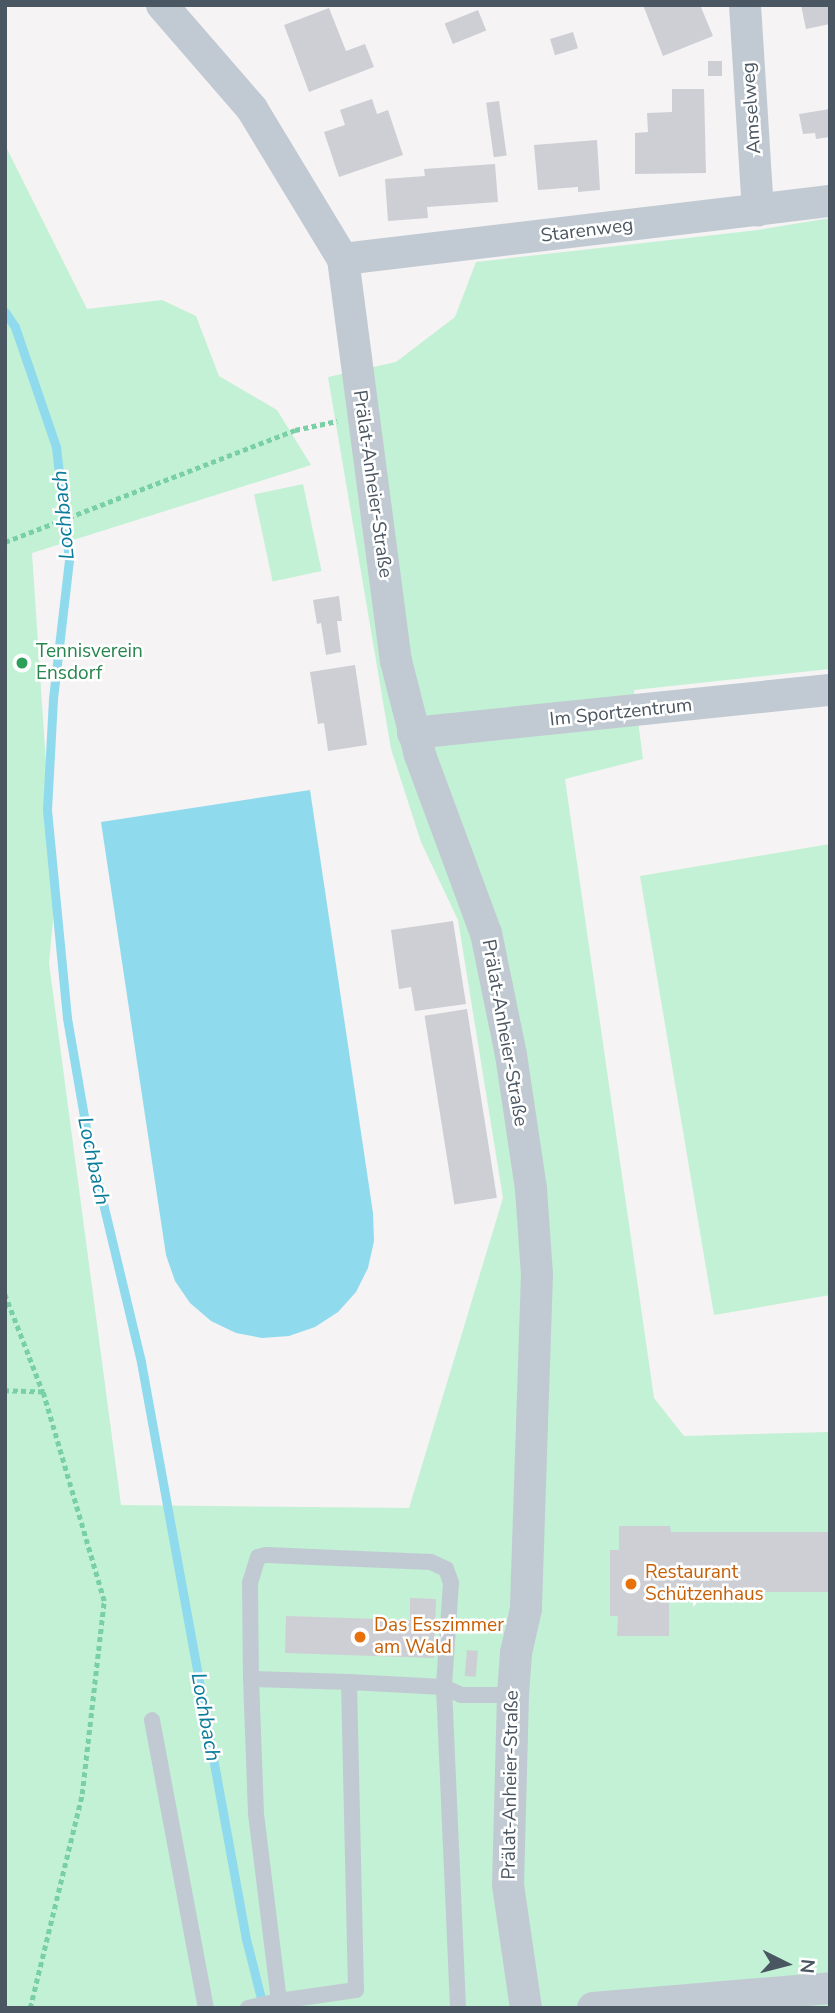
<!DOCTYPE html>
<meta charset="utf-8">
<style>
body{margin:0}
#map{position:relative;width:835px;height:2013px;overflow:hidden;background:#f5f3f3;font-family:"Nunito Sans",sans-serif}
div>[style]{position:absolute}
.green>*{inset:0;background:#c3f1d5;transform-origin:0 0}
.water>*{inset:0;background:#90daee}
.stream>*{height:9px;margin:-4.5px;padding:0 4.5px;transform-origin:4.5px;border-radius:4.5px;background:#90daee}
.building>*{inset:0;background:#cdcfd5;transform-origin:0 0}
.path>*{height:4.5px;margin-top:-2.25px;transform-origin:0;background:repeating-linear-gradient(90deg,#7ad0a6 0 5px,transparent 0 8.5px)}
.lane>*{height:16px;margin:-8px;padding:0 8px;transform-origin:8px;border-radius:8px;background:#c1cad2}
.street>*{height:32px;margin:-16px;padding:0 16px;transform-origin:16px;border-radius:16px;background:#c1cad2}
.dots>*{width:19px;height:19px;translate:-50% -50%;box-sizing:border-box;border:4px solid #fff;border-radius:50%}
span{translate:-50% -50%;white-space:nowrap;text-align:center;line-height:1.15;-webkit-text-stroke:5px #fff;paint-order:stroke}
.street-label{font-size:19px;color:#4a5661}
.leisure-label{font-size:19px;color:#27864d}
.left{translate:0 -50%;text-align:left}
.food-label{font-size:19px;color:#c56008}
.water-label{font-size:21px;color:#0c7c9b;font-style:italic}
.frame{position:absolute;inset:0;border:7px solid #4a5661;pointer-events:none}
.north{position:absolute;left:751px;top:1929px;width:70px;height:70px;-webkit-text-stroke:5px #fff;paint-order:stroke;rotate:96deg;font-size:19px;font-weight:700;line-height:28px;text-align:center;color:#4a5661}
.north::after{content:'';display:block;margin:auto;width:24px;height:32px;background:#4a5661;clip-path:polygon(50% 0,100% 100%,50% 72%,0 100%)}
</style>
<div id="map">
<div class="green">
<i style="clip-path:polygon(5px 145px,87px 309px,162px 300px,196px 316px,219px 376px,277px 410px,311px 465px,32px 553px,55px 899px,49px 963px,121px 1505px,409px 1508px,503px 1198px,458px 920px,421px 842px,391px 749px,328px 377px,396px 362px,455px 317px,476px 262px,758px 230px,830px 218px,830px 669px,634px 690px,643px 759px,565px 779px,654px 1398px,684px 1436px,830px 1432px,830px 2008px,5px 2008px)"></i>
<i style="left:303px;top:484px;width:89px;height:50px;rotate:78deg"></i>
<i style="clip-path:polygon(830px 844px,830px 1295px,714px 1315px,640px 876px)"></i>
</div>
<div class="water">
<i style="clip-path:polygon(310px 790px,373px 1213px,374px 1241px,368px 1268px,356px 1292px,338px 1312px,315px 1327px,289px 1336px,262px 1338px,236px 1333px,211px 1321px,190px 1303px,175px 1281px,166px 1255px,101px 822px)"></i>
</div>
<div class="stream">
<i style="left:5px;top:312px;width:18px;rotate:56deg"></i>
<i style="left:15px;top:327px;width:127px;rotate:71.1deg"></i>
<i style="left:56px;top:447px;width:114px;rotate:83.4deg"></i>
<i style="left:69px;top:560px;width:140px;rotate:96.6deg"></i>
<i style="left:53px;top:699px;width:111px;rotate:93.1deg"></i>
<i style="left:47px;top:810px;width:209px;rotate:84.5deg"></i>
<i style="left:67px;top:1018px;width:129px;rotate:80.2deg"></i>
<i style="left:89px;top:1145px;width:223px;rotate:76.5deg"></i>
<i style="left:141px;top:1362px;width:586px;rotate:79.69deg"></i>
<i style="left:246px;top:1939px;width:69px;rotate:75.8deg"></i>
</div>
<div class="building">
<i style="clip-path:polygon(643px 5px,700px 5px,713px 36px,663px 56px)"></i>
<i style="clip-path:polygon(801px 5px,830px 5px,830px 24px,806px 29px)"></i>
<i style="clip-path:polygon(329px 8px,346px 51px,365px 44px,374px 67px,309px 92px,284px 25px)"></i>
<i style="left:478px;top:10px;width:22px;height:36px;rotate:68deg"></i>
<i style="left:573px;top:32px;width:17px;height:24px;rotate:73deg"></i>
<i style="left:708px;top:61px;width:14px;height:15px"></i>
<i style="clip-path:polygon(672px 89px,704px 89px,706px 173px,635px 174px,635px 133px,648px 132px,647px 113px,672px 112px)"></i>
<i style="clip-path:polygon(372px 99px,377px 114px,388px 110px,403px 155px,339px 177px,324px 132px,345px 125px,340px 110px)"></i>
<i style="left:499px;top:101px;width:55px;height:13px;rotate:82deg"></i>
<i style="clip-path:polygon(830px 109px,830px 137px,816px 139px,815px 133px,803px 134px,799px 114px)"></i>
<i style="clip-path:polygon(597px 140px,600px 190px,578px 192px,578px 187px,538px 190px,534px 145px)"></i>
<i style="clip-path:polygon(495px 164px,498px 202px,427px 207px,428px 218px,388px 221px,385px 179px,425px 176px,424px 169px)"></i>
<i style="clip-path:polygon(339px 596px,342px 621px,337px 621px,341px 652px,326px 655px,321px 623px,317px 624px,313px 600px)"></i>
<i style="clip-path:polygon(355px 665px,367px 745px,328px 751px,324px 723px,318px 724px,310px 672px)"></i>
<i style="clip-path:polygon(453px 921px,466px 1004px,415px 1011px,411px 987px,399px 989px,391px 930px)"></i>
<i style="left:467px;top:1009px;width:191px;height:43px;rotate:81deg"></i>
<i style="clip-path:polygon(619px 1526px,670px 1526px,671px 1532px,830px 1532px,830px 1592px,669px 1592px,669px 1636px,617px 1636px,618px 1616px,610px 1616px,610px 1550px,619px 1550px)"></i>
<i style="clip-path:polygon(410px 1598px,436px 1599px,434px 1658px,285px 1653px,286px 1616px,410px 1620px)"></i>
<i style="left:467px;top:1650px;width:11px;height:26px;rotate:5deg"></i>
</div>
<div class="path">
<i style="left:5px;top:542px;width:311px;rotate:-21.1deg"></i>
<i style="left:295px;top:430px;width:43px;rotate:-12.1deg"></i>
<i style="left:5px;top:1294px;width:105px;rotate:68.8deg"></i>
<i style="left:43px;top:1392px;width:38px;rotate:-178deg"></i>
<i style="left:30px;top:2008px;width:220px;rotate:-76.3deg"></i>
<i style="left:82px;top:1794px;width:194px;rotate:-83.5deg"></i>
<i style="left:104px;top:1601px;width:218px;rotate:-106.3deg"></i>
</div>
<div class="lane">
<i style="left:251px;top:1679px;width:96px;rotate:-90.6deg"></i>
<i style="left:250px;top:1583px;width:27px;rotate:-73deg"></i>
<i style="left:258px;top:1557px;width:8px;rotate:-14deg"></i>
<i style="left:266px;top:1555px;width:165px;rotate:2.4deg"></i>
<i style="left:431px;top:1562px;width:17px;rotate:25deg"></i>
<i style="left:446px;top:1569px;width:15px;rotate:70deg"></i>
<i style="left:451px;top:1583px;width:104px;rotate:93.9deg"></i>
<i style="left:444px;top:1687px;width:321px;rotate:87.5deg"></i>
<i style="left:349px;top:1682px;width:308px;rotate:88.7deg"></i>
<i style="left:356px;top:1990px;width:78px;rotate:171.9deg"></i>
<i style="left:279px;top:2001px;width:188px;rotate:-97deg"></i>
<i style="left:256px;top:1814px;width:135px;rotate:-92.1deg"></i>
<i style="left:251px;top:1679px;width:98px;rotate:1.8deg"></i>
<i style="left:349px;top:1682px;width:95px;rotate:3deg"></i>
<i style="left:444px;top:1687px;width:19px;rotate:25deg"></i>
<i style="left:461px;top:1695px;width:52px"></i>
<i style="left:152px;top:1720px;width:293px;rotate:79.4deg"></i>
<i style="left:248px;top:2008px;width:32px;rotate:-13deg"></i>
</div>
<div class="street">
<i style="left:162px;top:5px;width:138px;rotate:49.1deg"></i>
<i style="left:252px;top:109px;width:175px;rotate:58.8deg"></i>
<i style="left:343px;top:259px;width:405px;rotate:82.5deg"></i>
<i style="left:396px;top:661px;width:97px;rotate:75.7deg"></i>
<i style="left:420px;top:755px;width:190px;rotate:69.7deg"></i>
<i style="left:486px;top:933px;width:125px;rotate:78.4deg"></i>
<i style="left:511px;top:1055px;width:135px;rotate:81.5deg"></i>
<i style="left:531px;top:1189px;width:85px;rotate:86deg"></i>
<i style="left:537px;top:1274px;width:335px;rotate:91.9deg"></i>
<i style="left:526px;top:1609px;width:45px;rotate:102.8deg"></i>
<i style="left:516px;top:1653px;width:42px;rotate:94.1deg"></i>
<i style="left:513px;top:1695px;width:190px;rotate:91.5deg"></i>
<i style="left:508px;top:1885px;width:124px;rotate:81.7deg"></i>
<i style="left:745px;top:5px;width:206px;rotate:86.4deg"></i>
<i style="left:343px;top:259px;width:490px;rotate:-6.8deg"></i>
<i style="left:413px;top:733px;width:419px;rotate:-5.9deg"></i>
<i style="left:593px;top:2008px;width:238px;rotate:-4.8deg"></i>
</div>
<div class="dots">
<i style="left:22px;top:663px;background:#2e9e5b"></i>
<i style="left:631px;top:1584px;background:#e8710a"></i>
<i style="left:360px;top:1637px;background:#e8710a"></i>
</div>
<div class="street-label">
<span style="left:752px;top:108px;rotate:-94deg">Amselweg</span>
<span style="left:587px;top:231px;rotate:-7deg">Starenweg</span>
<span style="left:372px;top:484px;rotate:82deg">Prälat-Anheier-Straße</span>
<span style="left:621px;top:713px;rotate:-6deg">Im Sportzentrum</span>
<span style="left:504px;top:1033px;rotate:80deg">Prälat-Anheier-Straße</span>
<span style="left:511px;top:1785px;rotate:-89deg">Prälat-Anheier-Straße</span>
</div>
<div class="leisure-label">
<span class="left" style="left:36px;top:663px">Tennisverein<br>Ensdorf</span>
</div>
<div class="food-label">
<span class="left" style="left:645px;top:1584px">Restaurant<br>Schützenhaus</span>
<span class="left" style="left:374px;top:1637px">Das Esszimmer<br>am Wald</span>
</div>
<div class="water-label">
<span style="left:63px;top:515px;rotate:-95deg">Lochbach</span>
<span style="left:94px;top:1161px;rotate:78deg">Lochbach</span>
<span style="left:206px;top:1717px;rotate:80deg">Lochbach</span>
</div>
<div class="frame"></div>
<div class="north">N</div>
</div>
